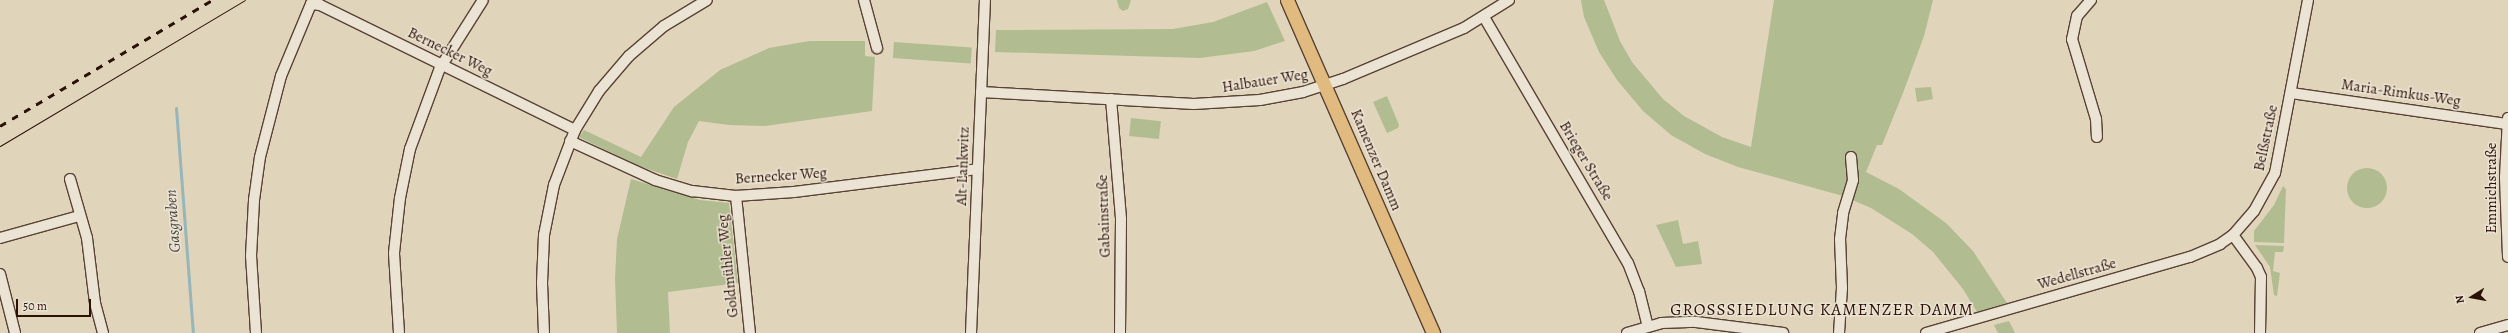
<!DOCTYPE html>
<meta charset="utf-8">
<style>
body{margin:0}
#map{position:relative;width:2508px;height:333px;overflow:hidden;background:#e0d4bb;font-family:Alegreya,serif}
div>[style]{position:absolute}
.green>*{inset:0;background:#b1bd91;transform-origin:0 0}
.round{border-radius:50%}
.stream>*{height:3px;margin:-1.5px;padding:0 1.5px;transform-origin:1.5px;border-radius:1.5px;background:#97b6b9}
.roads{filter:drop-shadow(1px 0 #594234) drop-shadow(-1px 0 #594234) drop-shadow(0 1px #594234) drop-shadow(0 -1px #594234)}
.minor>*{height:10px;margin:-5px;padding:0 5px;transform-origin:5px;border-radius:5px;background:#ebe3d3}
.major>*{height:13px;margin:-6.5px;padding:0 6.5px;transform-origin:6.5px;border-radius:6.5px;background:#e0ba7e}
.tram>*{height:1px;margin:-0.5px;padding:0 0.5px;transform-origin:0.5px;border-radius:0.5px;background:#2c1107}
.rail>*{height:3px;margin-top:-1.5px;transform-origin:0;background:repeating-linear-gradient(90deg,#2c1107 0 7px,transparent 0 14px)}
span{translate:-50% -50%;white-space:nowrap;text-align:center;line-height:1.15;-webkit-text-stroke:3px #ebe3d3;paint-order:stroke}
.street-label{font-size:15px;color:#2c1107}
.water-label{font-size:16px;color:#514b45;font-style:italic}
.quarter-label{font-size:17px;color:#2c1107;letter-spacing:1px}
.north{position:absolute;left:2452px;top:277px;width:40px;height:40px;-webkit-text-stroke:3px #ebe3d3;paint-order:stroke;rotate:259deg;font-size:11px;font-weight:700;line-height:16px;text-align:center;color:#2c1107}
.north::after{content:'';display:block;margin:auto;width:14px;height:18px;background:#2c1107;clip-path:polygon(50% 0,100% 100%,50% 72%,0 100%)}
.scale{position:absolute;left:16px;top:299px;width:75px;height:18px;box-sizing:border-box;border:2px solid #2c1107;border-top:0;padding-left:5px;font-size:12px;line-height:14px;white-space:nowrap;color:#2c1107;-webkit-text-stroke:3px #ebe3d3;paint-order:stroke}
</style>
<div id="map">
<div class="green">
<i style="clip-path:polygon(1117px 0,1131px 0,1128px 9px,1123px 11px,1119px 8px)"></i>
<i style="clip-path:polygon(1581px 0,1604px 0,1620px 41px,1632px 62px,1663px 99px,1684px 116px,1722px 137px,1751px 147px,1774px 0,1933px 0,1924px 36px,1903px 93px,1882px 145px,1877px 145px,1866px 172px,1899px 189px,1946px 223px,1973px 251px,2007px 303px,1977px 312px,1963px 289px,1933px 252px,1912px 234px,1871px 208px,1843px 196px,1738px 167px,1705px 154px,1671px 135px,1643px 111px,1617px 80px,1599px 52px,1584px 17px)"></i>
<i style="clip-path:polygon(1267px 2px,1285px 41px,1254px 51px,1200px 58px,995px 52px,996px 30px,1173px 29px,1213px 22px)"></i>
<i style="clip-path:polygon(809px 41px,865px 41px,865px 56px,875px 57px,872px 111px,765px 126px,729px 125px,699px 121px,688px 142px,677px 179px,636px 165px,579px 137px,584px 130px,641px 157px,674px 107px,720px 70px,769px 48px)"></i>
<i style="left:894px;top:42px;width:78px;height:16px;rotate:4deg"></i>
<i style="clip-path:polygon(1931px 87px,1933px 99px,1917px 102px,1915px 88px)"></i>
<i style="clip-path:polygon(1387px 96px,1399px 125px,1398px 128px,1387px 133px,1373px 102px)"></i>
<i style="left:1131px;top:118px;width:30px;height:18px;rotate:6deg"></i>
<i class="round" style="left:2347px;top:168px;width:40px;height:40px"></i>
<i style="clip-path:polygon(631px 179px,700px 200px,729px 203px,738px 283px,668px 292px,670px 333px,617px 333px,615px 279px,617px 239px)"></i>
<i style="clip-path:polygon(2283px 186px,2286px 189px,2284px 243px,2254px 242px,2254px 231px,2274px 205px)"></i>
<i style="clip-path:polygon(1678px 220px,1683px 244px,1698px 241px,1702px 264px,1676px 267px,1656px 225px)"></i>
<i style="clip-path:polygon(2255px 245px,2284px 246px,2283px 252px,2275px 252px,2273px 271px,2280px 273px,2277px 296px,2274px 295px,2270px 267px)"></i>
<i style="clip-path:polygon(2009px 321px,2015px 333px,1998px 333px,1994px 325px)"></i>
</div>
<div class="stream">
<i style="left:176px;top:108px;width:226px;rotate:85.7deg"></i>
</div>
<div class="roads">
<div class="minor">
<i style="left:864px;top:0;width:50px;rotate:74.8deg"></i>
<i style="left:2091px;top:0;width:21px;rotate:131deg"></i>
<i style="left:2077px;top:16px;width:24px;rotate:102deg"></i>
<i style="left:2072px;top:39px;width:84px;rotate:73.3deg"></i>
<i style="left:2096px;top:119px;width:18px;rotate:87deg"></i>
<i style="left:1484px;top:17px;width:285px;rotate:59.7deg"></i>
<i style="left:1628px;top:263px;width:30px;rotate:69deg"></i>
<i style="left:1639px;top:291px;width:36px;rotate:76deg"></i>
<i style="left:981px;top:92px;width:213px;rotate:3.2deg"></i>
<i style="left:1194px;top:104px;width:66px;rotate:-3.5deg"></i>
<i style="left:1260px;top:100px;width:44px;rotate:-10.5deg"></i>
<i style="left:1303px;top:92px;width:42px;rotate:-18deg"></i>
<i style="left:1343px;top:79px;width:131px;rotate:-22.9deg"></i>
<i style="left:1464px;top:28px;width:53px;rotate:-31.9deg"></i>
<i style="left:2291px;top:93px;width:218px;rotate:8.2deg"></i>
<i style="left:1111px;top:99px;width:120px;rotate:85.2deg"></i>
<i style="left:1121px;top:219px;width:114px;rotate:90.5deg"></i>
<i style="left:2508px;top:118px;width:60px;rotate:92.9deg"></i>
<i style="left:2505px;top:178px;width:79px;rotate:87.8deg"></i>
<i style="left:570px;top:141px;width:94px;rotate:24.6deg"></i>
<i style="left:655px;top:180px;width:39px;rotate:17deg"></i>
<i style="left:692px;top:191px;width:44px;rotate:6.5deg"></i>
<i style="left:736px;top:196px;width:58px;rotate:-3.9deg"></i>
<i style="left:794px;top:192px;width:185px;rotate:-7.1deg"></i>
<i style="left:70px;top:179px;width:61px;rotate:73.9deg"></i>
<i style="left:87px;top:238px;width:65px;rotate:83deg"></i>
<i style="left:95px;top:303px;width:31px;rotate:75deg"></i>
<i style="left:736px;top:196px;width:138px;rotate:84.2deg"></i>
<i style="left:2233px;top:235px;width:41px;rotate:54deg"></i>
<i style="left:2257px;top:268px;width:10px;rotate:66deg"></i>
<i style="left:2261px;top:277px;width:56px;rotate:91deg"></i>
<i style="left:0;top:238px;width:82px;rotate:-15.6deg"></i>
<i style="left:0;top:274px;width:61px;rotate:75.7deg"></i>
<i style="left:256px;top:333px;width:77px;rotate:-93.7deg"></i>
<i style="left:251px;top:256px;width:56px;rotate:-86.9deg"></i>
<i style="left:254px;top:200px;width:43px;rotate:-82.1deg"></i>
<i style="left:260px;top:157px;width:84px;rotate:-75.5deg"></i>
<i style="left:281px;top:76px;width:78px;rotate:-67.4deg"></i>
<i style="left:311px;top:4px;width:9px;rotate:6deg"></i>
<i style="left:320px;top:5px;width:284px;rotate:26.1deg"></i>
<i style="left:399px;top:333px;width:80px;rotate:-93.6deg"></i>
<i style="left:394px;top:253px;width:55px;rotate:-83.8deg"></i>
<i style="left:400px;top:198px;width:50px;rotate:-78.5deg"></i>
<i style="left:410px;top:149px;width:86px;rotate:-69.7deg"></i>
<i style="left:440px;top:68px;width:80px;rotate:-57.7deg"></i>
<i style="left:544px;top:333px;width:50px;rotate:-92.3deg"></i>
<i style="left:542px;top:283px;width:48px;rotate:-87.6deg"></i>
<i style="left:544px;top:235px;width:51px;rotate:-78.7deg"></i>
<i style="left:554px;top:185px;width:59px;rotate:-69.1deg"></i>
<i style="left:575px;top:130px;width:46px;rotate:-58.4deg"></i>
<i style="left:599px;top:91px;width:46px;rotate:-49.4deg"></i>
<i style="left:629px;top:56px;width:46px;rotate:-40.6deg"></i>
<i style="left:664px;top:26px;width:50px;rotate:-31.2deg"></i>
<i style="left:971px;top:333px;width:333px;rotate:-87.6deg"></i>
<i style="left:1627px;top:333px;width:35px;rotate:-16deg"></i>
<i style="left:1661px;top:323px;width:35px;rotate:-2deg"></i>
<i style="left:1696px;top:322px;width:88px;rotate:7.2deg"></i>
<i style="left:1839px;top:333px;width:45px;rotate:-86.2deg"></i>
<i style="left:1842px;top:288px;width:49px;rotate:-92.3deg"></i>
<i style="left:1840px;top:239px;width:26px;rotate:-83deg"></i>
<i style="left:1843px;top:213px;width:34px;rotate:-73deg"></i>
<i style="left:1853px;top:180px;width:23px;rotate:-95deg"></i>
<i style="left:1926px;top:333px;width:275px;rotate:-16.1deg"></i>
<i style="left:2190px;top:257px;width:33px;rotate:-23deg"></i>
<i style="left:2220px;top:244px;width:16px;rotate:-35deg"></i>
<i style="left:2233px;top:235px;width:32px;rotate:-49deg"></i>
<i style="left:2254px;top:211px;width:43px;rotate:-61.1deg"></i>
<i style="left:2275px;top:173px;width:176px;rotate:-79.2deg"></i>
<i style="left:2480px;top:333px;width:29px;rotate:-16deg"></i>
</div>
<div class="major">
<i style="left:1287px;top:0;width:364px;rotate:66.3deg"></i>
</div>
</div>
<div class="tram">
<i style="left:0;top:146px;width:285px;rotate:-30.8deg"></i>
</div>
<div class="rail">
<i style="left:0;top:126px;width:247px;rotate:-30.7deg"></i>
</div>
<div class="street-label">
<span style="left:450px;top:52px;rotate:26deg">Bernecker Weg</span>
<span style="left:1265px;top:81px;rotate:-9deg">Halbauer Weg</span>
<span style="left:2401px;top:93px;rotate:8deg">Maria-Rimkus-Weg</span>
<span style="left:2266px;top:138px;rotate:-78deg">Belßstraße</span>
<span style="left:1376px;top:160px;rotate:67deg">Kamenzer Damm</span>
<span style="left:1586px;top:161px;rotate:59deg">Brieger Straße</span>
<span style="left:963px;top:166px;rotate:-88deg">Alt-Lankwitz</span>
<span style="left:781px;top:176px;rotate:-4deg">Bernecker Weg</span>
<span style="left:2492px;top:188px;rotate:-90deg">Emmichstraße</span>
<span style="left:1104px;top:216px;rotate:-92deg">Gabainstraße</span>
<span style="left:728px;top:266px;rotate:-96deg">Goldmühler Weg</span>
<span style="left:2077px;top:274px;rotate:-16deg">Wedellstraße</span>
</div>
<div class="water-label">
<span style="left:173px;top:221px;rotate:-94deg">Gasgraben</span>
</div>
<div class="quarter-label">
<span style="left:1822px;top:310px">GROSSSIEDLUNG KAMENZER DAMM</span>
</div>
<div class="north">N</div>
<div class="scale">50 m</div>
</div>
